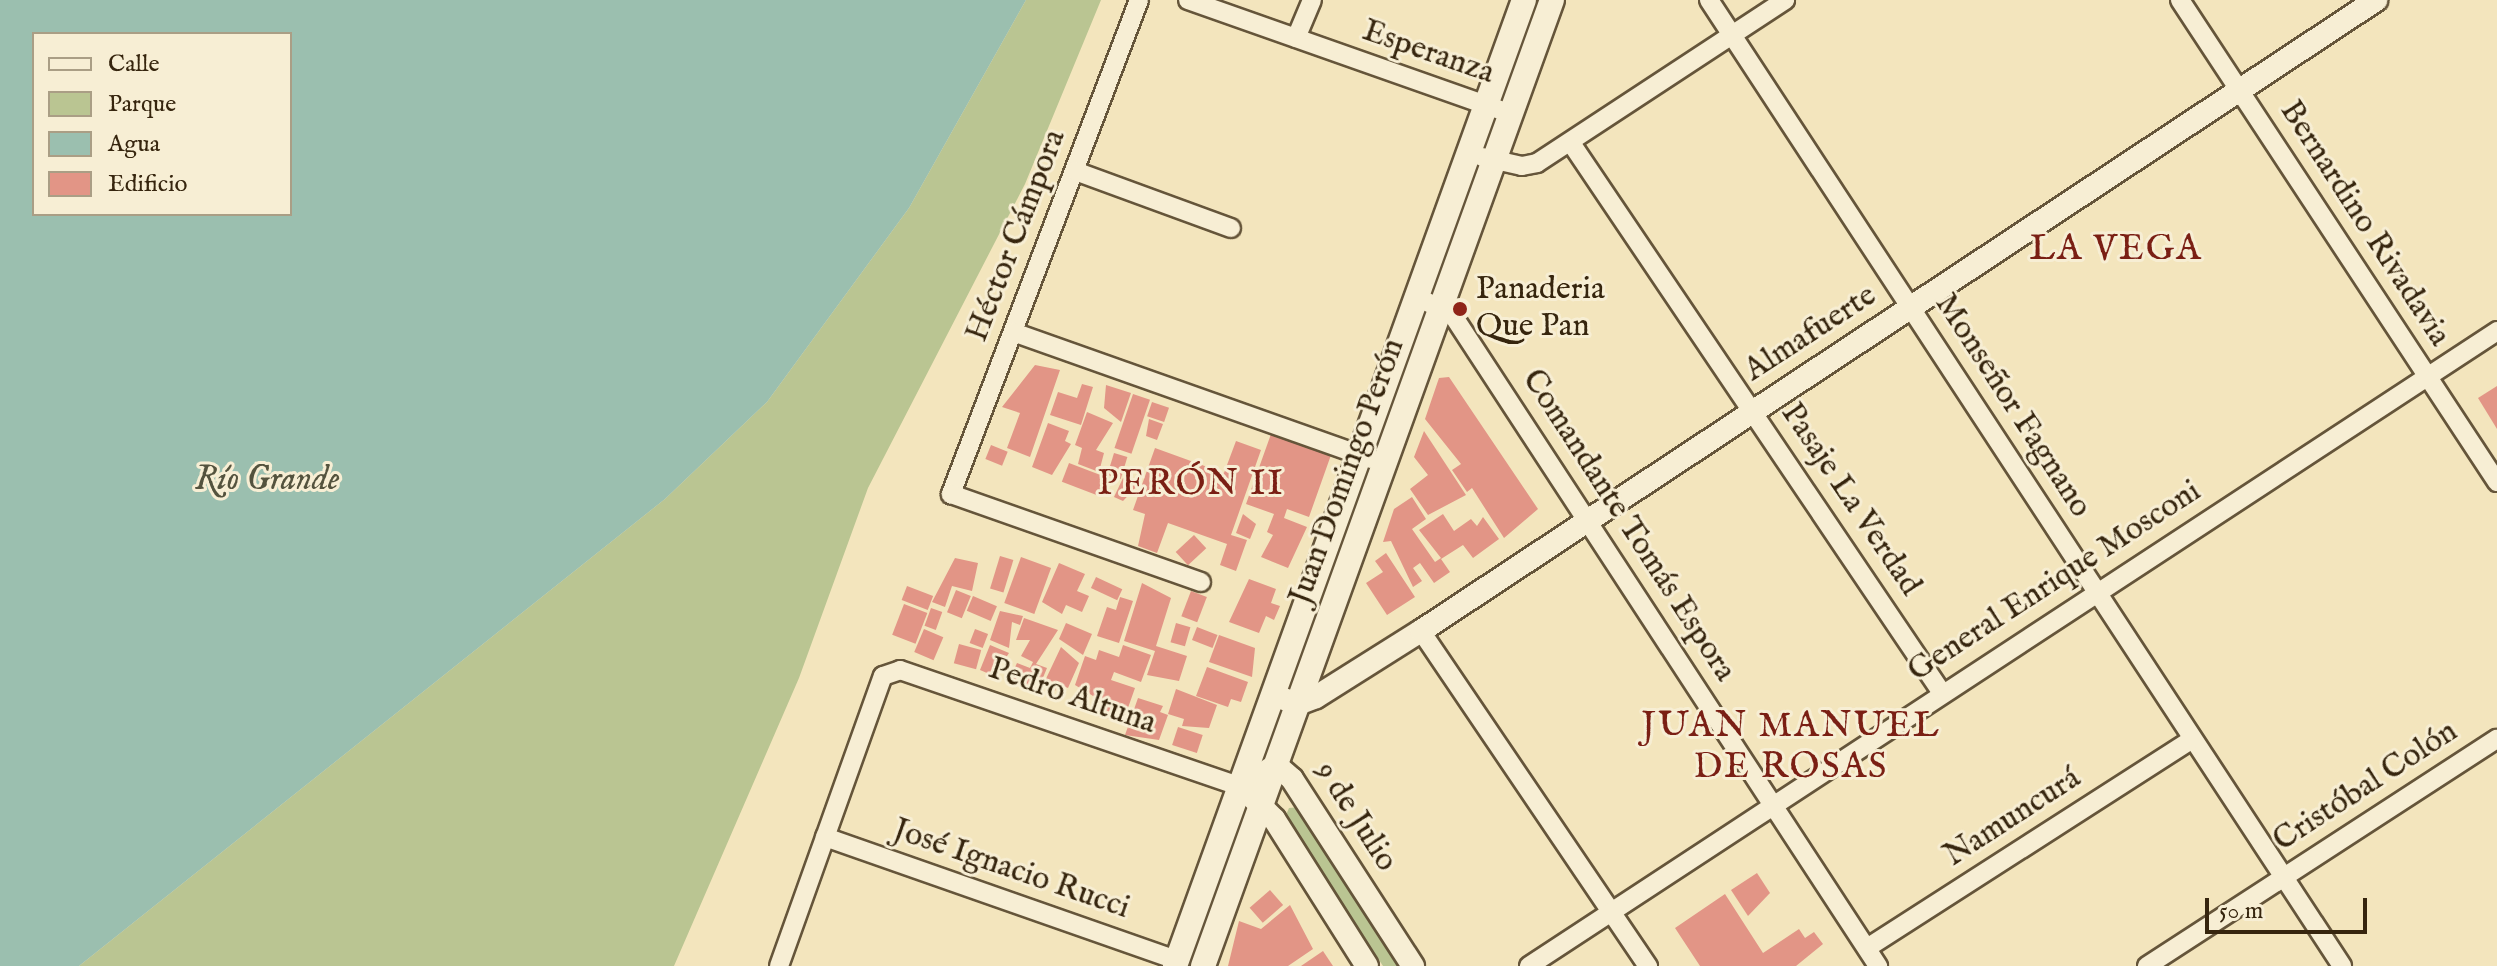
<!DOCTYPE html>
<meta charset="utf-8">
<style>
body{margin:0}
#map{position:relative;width:2497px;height:966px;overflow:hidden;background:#f3e5bd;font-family:"IM FELL English",serif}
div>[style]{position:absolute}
.green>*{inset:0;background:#bac592}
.water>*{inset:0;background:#9bbfaf}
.building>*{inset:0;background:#e29586;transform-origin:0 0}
.roads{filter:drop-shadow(2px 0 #65553a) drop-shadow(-2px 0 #65553a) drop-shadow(0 2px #65553a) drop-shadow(0 -2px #65553a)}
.minor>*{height:18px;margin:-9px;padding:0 9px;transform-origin:9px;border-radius:9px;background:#f7eed4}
.tertiary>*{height:22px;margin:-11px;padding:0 11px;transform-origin:11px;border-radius:11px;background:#f7eed4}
.secondary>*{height:24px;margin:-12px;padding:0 12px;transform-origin:12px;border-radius:12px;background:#f7eed4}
.dots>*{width:22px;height:22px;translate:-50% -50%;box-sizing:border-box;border:4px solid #f7eed4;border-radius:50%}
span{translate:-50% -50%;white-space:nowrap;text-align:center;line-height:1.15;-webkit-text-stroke:6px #f7eed4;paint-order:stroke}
.street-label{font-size:32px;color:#36250e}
.poi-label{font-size:32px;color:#36250e}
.left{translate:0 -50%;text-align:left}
.water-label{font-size:34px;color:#54533e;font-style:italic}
.quarter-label{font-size:36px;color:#7a1f14;letter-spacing:2px}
.legend{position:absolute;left:32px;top:32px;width:260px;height:184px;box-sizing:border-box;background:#f7eed4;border:2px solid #aa9e85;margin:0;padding:10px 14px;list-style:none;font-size:24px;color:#36250e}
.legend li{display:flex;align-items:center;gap:16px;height:40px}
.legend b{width:40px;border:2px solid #aa9e85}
.scale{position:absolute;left:2205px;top:898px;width:162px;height:36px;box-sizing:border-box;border:4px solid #36250e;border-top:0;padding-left:10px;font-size:24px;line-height:28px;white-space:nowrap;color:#36250e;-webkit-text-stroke:6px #f7eed4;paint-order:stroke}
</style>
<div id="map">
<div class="green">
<i style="clip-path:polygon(1026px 0,1101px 0,1025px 184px,868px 488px,799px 678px,674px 966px,79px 966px,665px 499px,767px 402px,909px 208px)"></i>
<i style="clip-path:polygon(1300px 807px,1400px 966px,1383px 966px,1285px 817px,1289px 808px)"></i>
</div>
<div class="water">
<i style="clip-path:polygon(evenodd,0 0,1026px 0,909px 208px,767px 402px,665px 499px,79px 966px,0 966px,0 0,34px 34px,290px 34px,290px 214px,34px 214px,34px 34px)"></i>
</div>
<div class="building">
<i style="clip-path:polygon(1035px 365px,1060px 370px,1030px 457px,1007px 448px,1020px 413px,1002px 407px)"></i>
<i style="clip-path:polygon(1449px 377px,1538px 509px,1504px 538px,1472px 488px,1467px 492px,1452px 470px,1461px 464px,1425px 419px,1439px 378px)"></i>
<i style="clip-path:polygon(1082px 384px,1093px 387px,1081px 425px,1050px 415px,1058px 392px,1077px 398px)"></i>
<i style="clip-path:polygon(1106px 385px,1131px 393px,1121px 422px,1104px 408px)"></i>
<i style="clip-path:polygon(2497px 386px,2497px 429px,2478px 398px)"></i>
<i style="left:1133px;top:394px;width:18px;height:57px;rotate:19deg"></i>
<i style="left:1152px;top:402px;width:18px;height:15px;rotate:19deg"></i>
<i style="clip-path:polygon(1087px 412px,1113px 423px,1096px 450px,1104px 453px,1099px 472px,1078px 464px,1082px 448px,1075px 445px)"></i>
<i style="clip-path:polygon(1149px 419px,1163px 424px,1157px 440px,1146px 436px)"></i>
<i style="clip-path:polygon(1048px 423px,1069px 431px,1065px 441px,1071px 444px,1052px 475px,1032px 467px)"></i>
<i style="clip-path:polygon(1424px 431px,1466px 495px,1428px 515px,1410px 489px,1428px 475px,1414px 457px)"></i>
<i style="clip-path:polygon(1271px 434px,1331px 455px,1309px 517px,1287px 509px,1284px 518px,1307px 527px,1288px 568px,1261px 557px,1273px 535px,1267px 532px,1274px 514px,1246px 504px)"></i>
<i style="clip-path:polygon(1236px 441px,1261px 450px,1231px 535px,1247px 540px,1236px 571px,1220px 565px,1227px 544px,1168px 523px,1157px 553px,1138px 546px,1145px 514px,1133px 510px,1155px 448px,1224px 473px)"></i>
<i style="left:991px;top:445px;width:18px;height:15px;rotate:22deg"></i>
<i style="left:1114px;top:453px;width:14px;height:23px;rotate:17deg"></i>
<i style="left:1069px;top:463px;width:40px;height:20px;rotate:21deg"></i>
<i style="clip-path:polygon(1123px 478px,1138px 485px,1123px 501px,1114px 497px)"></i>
<i style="clip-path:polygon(1412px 497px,1426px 519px,1412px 529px,1435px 562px,1441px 558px,1419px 530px,1443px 514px,1454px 531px,1471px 519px,1477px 526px,1483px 517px,1499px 539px,1473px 558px,1463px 545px,1441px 559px,1450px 572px,1434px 583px,1420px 563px,1413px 568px,1422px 581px,1413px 587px,1391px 541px,1383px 542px,1394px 509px)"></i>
<i style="clip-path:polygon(1243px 514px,1256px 524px,1250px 539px,1236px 533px)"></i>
<i style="left:1194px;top:535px;width:18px;height:25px;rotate:47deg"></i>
<i style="clip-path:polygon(1386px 553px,1415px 597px,1387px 615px,1366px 583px,1383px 572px,1375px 561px)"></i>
<i style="left:1000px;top:556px;width:14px;height:34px;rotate:17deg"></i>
<i style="left:1021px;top:557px;width:32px;height:49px;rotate:20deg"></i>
<i style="clip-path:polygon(955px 558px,978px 563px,972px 591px,952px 586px,945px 607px,932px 602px)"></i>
<i style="clip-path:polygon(1059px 563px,1085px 574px,1077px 591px,1089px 596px,1082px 612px,1066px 605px,1062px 614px,1042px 602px)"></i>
<i style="left:1096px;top:577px;width:29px;height:12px;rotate:25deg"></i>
<i style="clip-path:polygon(1249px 579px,1276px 589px,1271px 603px,1280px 606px,1274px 620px,1266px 616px,1259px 633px,1229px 622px)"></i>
<i style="clip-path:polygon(1142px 583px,1171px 598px,1156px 646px,1187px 656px,1179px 681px,1147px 675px,1155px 651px,1124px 641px)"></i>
<i style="left:907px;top:586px;width:28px;height:15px;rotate:21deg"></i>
<i style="left:956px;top:590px;width:16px;height:24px;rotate:22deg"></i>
<i style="left:1191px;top:591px;width:17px;height:27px;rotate:21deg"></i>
<i style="left:973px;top:596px;width:26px;height:16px;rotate:23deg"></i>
<i style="clip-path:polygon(1120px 597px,1133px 601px,1119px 643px,1097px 636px,1107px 607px,1116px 610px)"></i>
<i style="left:904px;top:604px;width:25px;height:33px;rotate:21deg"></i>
<i style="left:931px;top:608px;width:12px;height:19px;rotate:20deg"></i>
<i style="clip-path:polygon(1000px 611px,1023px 616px,1020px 625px,1012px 622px,1009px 648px,990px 640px)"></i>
<i style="clip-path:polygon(1024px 618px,1058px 630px,1036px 664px,1047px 668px,1037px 692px,1009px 680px,1017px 663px,1030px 668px,1033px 662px,1021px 656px,1030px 640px,1016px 640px)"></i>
<i style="clip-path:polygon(1066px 623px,1092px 634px,1083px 655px,1059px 639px)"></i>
<i style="left:1176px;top:623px;width:15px;height:20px;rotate:16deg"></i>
<i style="left:1197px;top:627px;width:22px;height:14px;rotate:21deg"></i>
<i style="left:924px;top:629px;width:21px;height:25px;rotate:23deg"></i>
<i style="left:975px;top:629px;width:14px;height:15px;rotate:21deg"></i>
<i style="clip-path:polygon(1219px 635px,1255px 648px,1252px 677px,1209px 662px)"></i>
<i style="left:959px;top:644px;width:23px;height:20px;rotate:15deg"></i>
<i style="clip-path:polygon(990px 645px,1009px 653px,994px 676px,980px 670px)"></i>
<i style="clip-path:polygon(1123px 645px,1151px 655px,1141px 682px,1114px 672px,1111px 680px,1135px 688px,1123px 722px,1098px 716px,1103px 702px,1075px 685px,1085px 656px,1096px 660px,1099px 650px,1119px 657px)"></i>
<i style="clip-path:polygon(1061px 647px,1079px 663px,1068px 688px,1058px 684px,1055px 691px,1043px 685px)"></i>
<i style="clip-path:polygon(1207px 667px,1248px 682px,1241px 702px,1231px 699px,1228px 707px,1196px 696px)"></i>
<i style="clip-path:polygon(1176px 689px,1217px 705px,1209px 728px,1182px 726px,1184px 719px,1168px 714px)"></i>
<i style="clip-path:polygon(1138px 698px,1163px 706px,1160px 712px,1168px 715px,1159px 740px,1125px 735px)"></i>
<i style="left:1178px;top:727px;width:26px;height:19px;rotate:18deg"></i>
<i style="clip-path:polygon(1757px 873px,1770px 893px,1748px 916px,1731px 890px)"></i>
<i style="left:1270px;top:890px;width:20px;height:27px;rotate:49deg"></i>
<i style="clip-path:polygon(1725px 894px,1763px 953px,1799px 929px,1805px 938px,1814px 932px,1823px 944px,1796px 966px,1700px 966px,1675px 928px)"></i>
<i style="clip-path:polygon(1290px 905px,1313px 949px,1288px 966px,1228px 966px,1239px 921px,1261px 929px)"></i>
<i style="clip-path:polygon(1323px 951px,1333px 966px,1301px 966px)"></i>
</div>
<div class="roads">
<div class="minor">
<i style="left:1139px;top:0;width:529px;rotate:110.84deg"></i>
<i style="left:951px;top:494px;width:265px;rotate:19.4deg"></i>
<i style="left:1188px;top:0;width:343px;rotate:19.4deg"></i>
<i style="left:1709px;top:0;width:1155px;rotate:56.76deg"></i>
<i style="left:2180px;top:0;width:577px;rotate:56.67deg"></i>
<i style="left:1296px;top:38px;width:41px;rotate:-67.2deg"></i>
<i style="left:1571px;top:143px;width:663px;rotate:56deg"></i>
<i style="left:1482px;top:157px;width:41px;rotate:12.7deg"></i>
<i style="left:1522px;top:166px;width:15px;rotate:-11deg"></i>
<i style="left:1537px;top:163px;width:297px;rotate:-33.3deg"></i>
<i style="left:1075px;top:171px;width:166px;rotate:20.1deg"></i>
<i style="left:1417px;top:297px;width:39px;rotate:26deg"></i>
<i style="left:1452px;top:314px;width:779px;rotate:56.84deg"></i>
<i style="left:1013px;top:332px;width:381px;rotate:19.5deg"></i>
<i style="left:1421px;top:631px;width:405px;rotate:55.9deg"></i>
<i style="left:825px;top:837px;width:373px;rotate:19.3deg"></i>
<i style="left:1867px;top:948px;width:386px;rotate:-32.7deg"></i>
<i style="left:779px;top:966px;width:308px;rotate:-70.3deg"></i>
<i style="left:883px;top:676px;width:18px;rotate:-19deg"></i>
<i style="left:900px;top:670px;width:361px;rotate:18.9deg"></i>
<i style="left:1529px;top:966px;width:1158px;rotate:-33.26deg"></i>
<i style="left:2147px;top:966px;width:417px;rotate:-33deg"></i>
</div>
<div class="tertiary">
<i style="left:1284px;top:699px;width:15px;rotate:20deg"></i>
<i style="left:1298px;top:704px;width:19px;rotate:-21deg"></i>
<i style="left:1316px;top:697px;width:124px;rotate:-32.2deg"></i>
<i style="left:1421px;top:631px;width:1145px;rotate:-33.45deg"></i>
<i style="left:1367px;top:966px;width:174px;rotate:-122.3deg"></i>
<i style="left:1274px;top:819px;width:45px;rotate:-135deg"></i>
<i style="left:1242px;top:787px;width:40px;rotate:-32.9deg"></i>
<i style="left:1276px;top:765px;width:21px;rotate:41deg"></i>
<i style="left:1292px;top:779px;width:223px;rotate:57.1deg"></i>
</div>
<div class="secondary">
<i style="left:1175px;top:966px;width:1027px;rotate:-70.14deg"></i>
<i style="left:1203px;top:966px;width:1027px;rotate:-70.14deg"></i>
</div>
</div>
<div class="dots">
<i style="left:1460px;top:309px;background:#8f2418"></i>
</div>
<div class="street-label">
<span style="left:1428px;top:53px;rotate:19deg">Esperanza</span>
<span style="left:2364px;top:224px;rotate:57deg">Bernardino Rivadavia</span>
<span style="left:1017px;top:236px;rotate:-69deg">Héctor Cámpora</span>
<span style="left:1811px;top:334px;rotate:-33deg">Almafuerte</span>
<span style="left:2012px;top:406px;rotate:57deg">Monseñor Fagnano</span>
<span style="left:1348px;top:472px;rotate:-70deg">Juan Domingo Perón</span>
<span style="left:1850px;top:500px;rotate:56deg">Pasaje La Verdad</span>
<span style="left:1628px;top:526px;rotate:57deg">Comandante Tomás Espora</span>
<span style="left:2055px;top:582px;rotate:-33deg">General Enrique Mosconi</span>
<span style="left:1072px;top:697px;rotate:19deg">Pedro Altuna</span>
<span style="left:2366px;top:787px;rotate:-33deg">Cristóbal Colón</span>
<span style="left:1355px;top:817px;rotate:57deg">9 de Julio</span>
<span style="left:2013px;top:818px;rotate:-33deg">Namuncurá</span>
<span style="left:1011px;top:870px;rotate:19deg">José Ignacio Rucci</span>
</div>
<div class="poi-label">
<span class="left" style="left:1476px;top:309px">Panaderia<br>Que Pan</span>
</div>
<div class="water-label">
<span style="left:267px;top:480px">Río Grande</span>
</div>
<div class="quarter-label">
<span style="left:2116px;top:250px">LA VEGA</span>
<span style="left:1191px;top:485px">PERÓN II</span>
<span style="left:1791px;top:747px">JUAN MANUEL<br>DE ROSAS</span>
</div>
<ul class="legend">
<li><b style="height:10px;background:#f7eed4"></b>Calle</li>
<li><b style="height:22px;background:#bac592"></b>Parque</li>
<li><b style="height:22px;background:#9bbfaf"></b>Agua</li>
<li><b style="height:22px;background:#e29586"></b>Edificio</li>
</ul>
<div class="scale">50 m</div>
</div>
